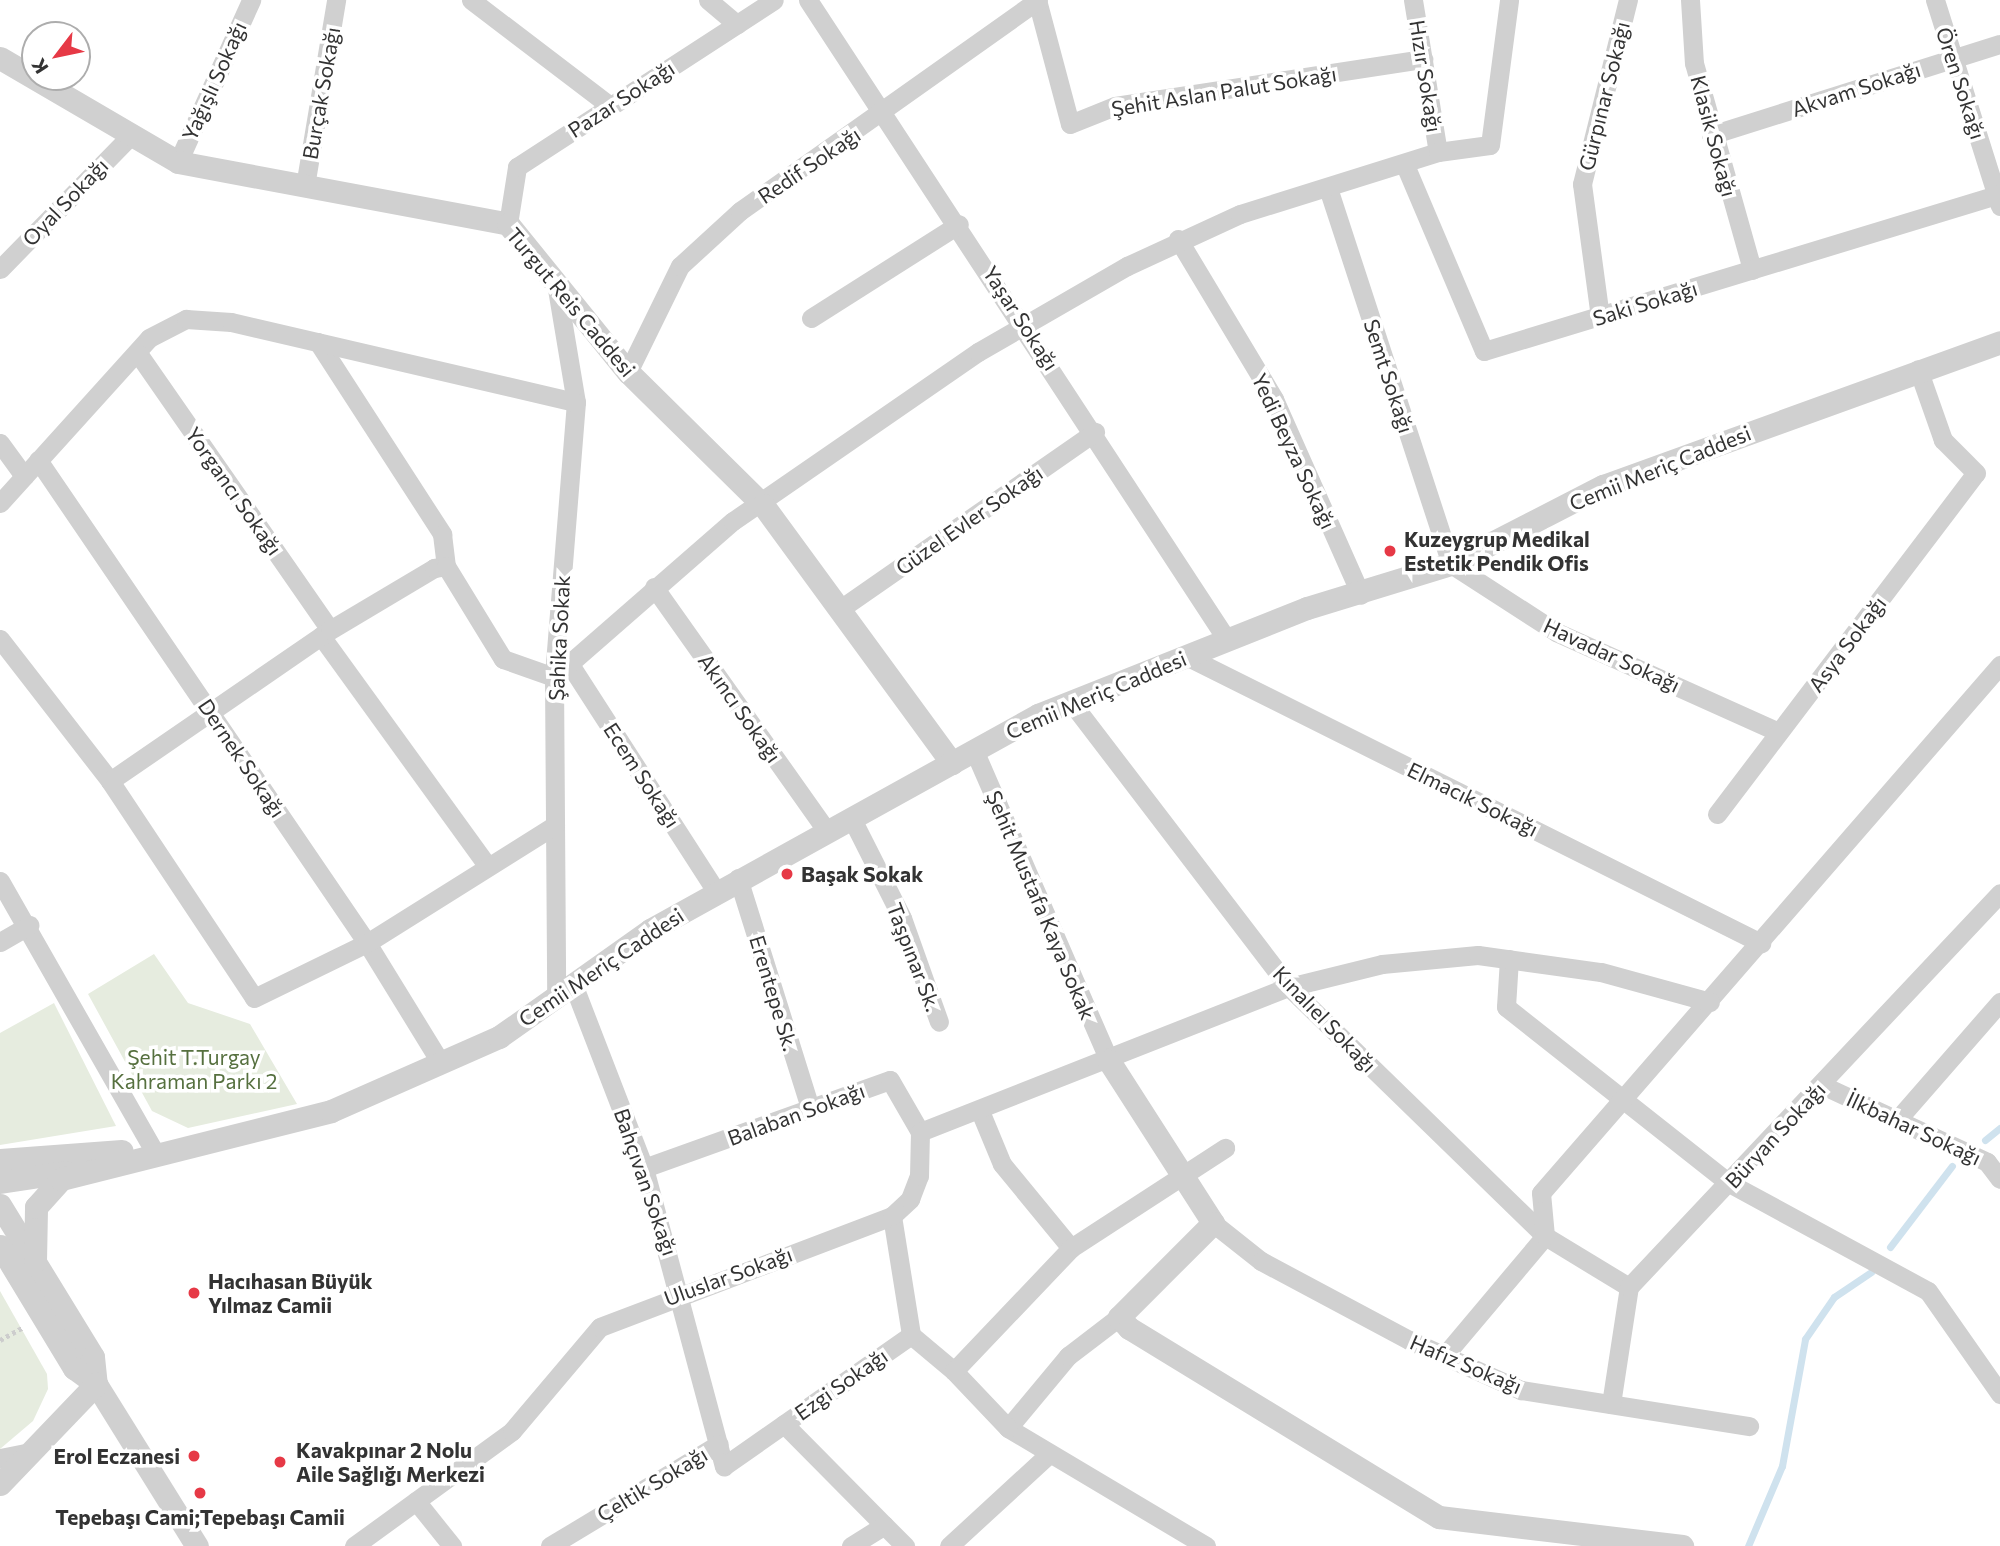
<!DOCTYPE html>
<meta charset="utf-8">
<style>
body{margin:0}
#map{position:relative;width:2000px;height:1546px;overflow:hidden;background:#fff;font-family:Commissioner,sans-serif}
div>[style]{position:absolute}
.green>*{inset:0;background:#e6ecdf}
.stream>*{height:7px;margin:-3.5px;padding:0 3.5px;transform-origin:3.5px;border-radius:3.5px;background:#cfe2ee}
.path>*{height:4.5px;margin-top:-2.25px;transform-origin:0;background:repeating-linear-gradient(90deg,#cdcdcd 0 3.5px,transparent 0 7px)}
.minor>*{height:19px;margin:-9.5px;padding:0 9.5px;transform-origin:9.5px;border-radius:9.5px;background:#d0d0d0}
.tertiary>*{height:23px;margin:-11.5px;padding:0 11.5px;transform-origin:11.5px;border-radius:11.5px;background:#d0d0d0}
.dots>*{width:19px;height:19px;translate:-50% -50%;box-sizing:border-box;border:4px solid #fff;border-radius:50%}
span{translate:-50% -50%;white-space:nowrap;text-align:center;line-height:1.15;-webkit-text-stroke:7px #fff;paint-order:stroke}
.street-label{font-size:21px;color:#333}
.poi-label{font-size:21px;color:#333;font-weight:700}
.left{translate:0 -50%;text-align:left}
.right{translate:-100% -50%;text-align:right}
.park-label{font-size:21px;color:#56703f}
.north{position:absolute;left:21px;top:21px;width:70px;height:70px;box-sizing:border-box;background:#fff;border:2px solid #adadad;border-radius:50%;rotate:238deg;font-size:19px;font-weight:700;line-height:28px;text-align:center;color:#333}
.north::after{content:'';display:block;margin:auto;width:24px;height:32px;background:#e63946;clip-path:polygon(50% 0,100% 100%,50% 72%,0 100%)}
</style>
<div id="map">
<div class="green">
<i style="clip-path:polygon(154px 954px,188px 1003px,250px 1024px,297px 1104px,188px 1128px,152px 1111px,88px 994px)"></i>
<i style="clip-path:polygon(54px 1003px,116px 1126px,0 1145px,0 1033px)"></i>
<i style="clip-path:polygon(0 1291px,47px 1374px,48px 1389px,33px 1421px,0 1449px)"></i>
</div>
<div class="stream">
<i style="left:1985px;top:1140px;width:19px;rotate:-39deg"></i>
<i style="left:1890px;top:1247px;width:102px;rotate:-52.6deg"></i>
<i style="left:1748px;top:1546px;width:87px;rotate:-67deg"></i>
<i style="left:1782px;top:1466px;width:129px;rotate:-79.7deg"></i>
<i style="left:1805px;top:1339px;width:51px;rotate:-55.4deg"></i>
<i style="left:1834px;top:1297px;width:45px;rotate:-34deg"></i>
</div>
<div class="path">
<i style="left:0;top:1340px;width:26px;rotate:-29deg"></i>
</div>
<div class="minor">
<i style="left:471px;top:0;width:175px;rotate:37.3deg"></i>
<i style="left:708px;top:0;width:38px;rotate:40deg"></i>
<i style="left:808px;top:0;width:765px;rotate:56.79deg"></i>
<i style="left:1037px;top:0;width:128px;rotate:75.1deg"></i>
<i style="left:1070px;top:124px;width:48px;rotate:-21.8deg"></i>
<i style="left:1115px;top:106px;width:312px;rotate:-8.7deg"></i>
<i style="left:1413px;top:0;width:154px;rotate:80.7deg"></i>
<i style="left:1690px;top:0;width:63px;rotate:86.4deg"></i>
<i style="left:1694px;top:63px;width:215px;rotate:74.3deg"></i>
<i style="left:1935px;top:0;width:216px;rotate:72.5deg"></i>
<i style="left:1711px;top:135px;width:303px;rotate:-17.5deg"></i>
<i style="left:178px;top:162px;width:178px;rotate:-65.7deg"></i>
<i style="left:1405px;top:165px;width:202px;rotate:67deg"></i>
<i style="left:1484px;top:351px;width:539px;rotate:-16.92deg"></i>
<i style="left:305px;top:186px;width:189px;rotate:-80.5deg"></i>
<i style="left:1328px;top:188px;width:396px;rotate:71.9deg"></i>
<i style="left:1451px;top:564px;width:125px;rotate:32.9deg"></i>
<i style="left:1556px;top:632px;width:244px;rotate:24.2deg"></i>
<i style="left:508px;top:224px;width:58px;rotate:-81deg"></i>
<i style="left:517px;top:167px;width:306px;rotate:-33deg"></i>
<i style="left:1178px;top:239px;width:187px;rotate:59deg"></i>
<i style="left:1274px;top:399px;width:214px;rotate:66.1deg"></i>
<i style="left:0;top:269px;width:187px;rotate:-45.6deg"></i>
<i style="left:556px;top:283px;width:121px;rotate:80.5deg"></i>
<i style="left:576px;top:402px;width:276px;rotate:94.6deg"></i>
<i style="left:554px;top:677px;width:318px;rotate:89.6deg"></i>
<i style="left:1600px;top:317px;width:134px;rotate:-97.7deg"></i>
<i style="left:1582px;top:184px;width:190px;rotate:-76deg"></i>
<i style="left:811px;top:318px;width:175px;rotate:-32.4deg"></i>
<i style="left:318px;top:342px;width:229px;rotate:57.1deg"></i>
<i style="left:442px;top:534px;width:32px;rotate:83deg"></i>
<i style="left:137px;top:352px;width:338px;rotate:55.2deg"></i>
<i style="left:628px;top:372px;width:118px;rotate:-63.9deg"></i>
<i style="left:680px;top:266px;width:81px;rotate:-42.5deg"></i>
<i style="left:740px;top:211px;width:365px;rotate:-35.3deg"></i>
<i style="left:0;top:443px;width:41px;rotate:54deg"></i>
<i style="left:38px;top:460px;width:584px;rotate:55.74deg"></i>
<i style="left:367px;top:943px;width:137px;rotate:58.4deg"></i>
<i style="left:0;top:503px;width:222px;rotate:-47.9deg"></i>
<i style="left:149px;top:338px;width:42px;rotate:-27.2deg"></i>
<i style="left:186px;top:319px;width:45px;rotate:3.8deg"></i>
<i style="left:231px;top:322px;width:354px;rotate:13.1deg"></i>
<i style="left:654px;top:587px;width:298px;rotate:54.7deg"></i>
<i style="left:843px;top:607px;width:307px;rotate:-34.8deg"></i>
<i style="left:321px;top:636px;width:283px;rotate:54.1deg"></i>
<i style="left:0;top:639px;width:180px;rotate:52.2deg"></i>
<i style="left:110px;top:781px;width:260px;rotate:56.4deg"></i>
<i style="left:254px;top:998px;width:126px;rotate:-26deg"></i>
<i style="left:367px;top:943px;width:222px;rotate:-32.1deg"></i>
<i style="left:1186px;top:656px;width:643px;rotate:26.53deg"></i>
<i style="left:567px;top:660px;width:275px;rotate:57.2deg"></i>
<i style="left:1071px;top:702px;width:359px;rotate:52.6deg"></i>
<i style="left:1289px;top:987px;width:357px;rotate:44.2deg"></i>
<i style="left:1545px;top:1236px;width:98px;rotate:31.3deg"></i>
<i style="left:974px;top:750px;width:339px;rotate:66.5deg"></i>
<i style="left:110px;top:781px;width:267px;rotate:-34.5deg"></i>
<i style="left:330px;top:630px;width:121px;rotate:-30.8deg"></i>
<i style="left:434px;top:568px;width:12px;rotate:-9deg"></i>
<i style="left:446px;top:566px;width:109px;rotate:58.5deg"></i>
<i style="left:503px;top:659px;width:54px;rotate:19.4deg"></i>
<i style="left:554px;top:677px;width:237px;rotate:-41.1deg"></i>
<i style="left:733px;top:521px;width:298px;rotate:-34.6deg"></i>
<i style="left:978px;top:352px;width:172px;rotate:-30deg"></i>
<i style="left:1127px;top:266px;width:124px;rotate:-24.7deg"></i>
<i style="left:1240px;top:214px;width:207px;rotate:-17.4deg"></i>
<i style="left:1438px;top:152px;width:52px;rotate:-7.7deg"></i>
<i style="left:1490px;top:145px;width:146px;rotate:-82.5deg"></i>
<i style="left:1717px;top:814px;width:428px;rotate:-52.8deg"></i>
<i style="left:1976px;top:473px;width:47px;rotate:-135deg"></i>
<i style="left:1943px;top:440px;width:75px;rotate:-109.4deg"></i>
<i style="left:851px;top:817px;width:113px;rotate:63.2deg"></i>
<i style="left:902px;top:918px;width:110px;rotate:70.4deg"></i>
<i style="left:738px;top:878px;width:241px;rotate:72.6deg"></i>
<i style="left:0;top:881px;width:311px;rotate:60.3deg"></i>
<i style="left:0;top:942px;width:34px;rotate:-30deg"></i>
<i style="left:1509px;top:959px;width:48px;rotate:93.6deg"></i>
<i style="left:1506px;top:1007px;width:284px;rotate:38.3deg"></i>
<i style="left:1729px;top:1183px;width:226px;rotate:28.5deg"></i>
<i style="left:1928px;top:1291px;width:126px;rotate:55deg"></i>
<i style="left:573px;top:984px;width:197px;rotate:68.9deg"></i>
<i style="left:644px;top:1168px;width:309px;rotate:75deg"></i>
<i style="left:724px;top:1466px;width:228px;rotate:-35deg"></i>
<i style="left:911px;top:1335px;width:56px;rotate:39.9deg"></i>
<i style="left:1822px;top:1085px;width:182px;rotate:25deg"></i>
<i style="left:1987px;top:1162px;width:21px;rotate:53deg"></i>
<i style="left:980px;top:1111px;width:57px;rotate:67.5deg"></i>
<i style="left:1002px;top:1164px;width:109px;rotate:50.6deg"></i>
<i style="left:1897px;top:1120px;width:157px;rotate:-48.9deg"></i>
<i style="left:644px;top:1168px;width:261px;rotate:-19.7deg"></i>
<i style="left:890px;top:1080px;width:60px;rotate:60deg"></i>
<i style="left:892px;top:1216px;width:121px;rotate:80.9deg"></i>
<i style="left:1213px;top:1223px;width:61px;rotate:38.4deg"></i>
<i style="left:1261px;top:1261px;width:168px;rotate:28.1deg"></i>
<i style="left:1409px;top:1340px;width:123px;rotate:24.1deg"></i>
<i style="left:1521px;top:1390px;width:231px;rotate:9deg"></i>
<i style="left:1444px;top:1356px;width:157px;rotate:-49.9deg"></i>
<i style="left:1545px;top:1236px;width:43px;rotate:-95.3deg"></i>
<i style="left:1541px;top:1193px;width:700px;rotate:-49deg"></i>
<i style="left:1611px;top:1404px;width:118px;rotate:-81.3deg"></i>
<i style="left:1629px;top:1287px;width:541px;rotate:-46.72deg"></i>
<i style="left:784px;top:1424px;width:142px;rotate:45.3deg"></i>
<i style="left:1008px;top:1428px;width:94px;rotate:-50.2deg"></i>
<i style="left:1068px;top:1356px;width:64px;rotate:-37.4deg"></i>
<i style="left:0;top:1458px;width:32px;rotate:-11deg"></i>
<i style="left:416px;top:1501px;width:58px;rotate:51.3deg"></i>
<i style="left:354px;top:1546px;width:195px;rotate:-36deg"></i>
<i style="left:512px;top:1431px;width:136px;rotate:-49.8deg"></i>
<i style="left:600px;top:1327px;width:312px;rotate:-20.8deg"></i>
<i style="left:892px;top:1216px;width:25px;rotate:-43deg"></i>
<i style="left:910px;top:1199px;width:25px;rotate:-69deg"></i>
<i style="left:919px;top:1176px;width:44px;rotate:-88.7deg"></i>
<i style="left:920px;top:1132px;width:396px;rotate:-21.5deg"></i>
<i style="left:1289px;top:987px;width:96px;rotate:-13.9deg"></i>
<i style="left:1382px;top:964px;width:96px;rotate:-5.4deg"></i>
<i style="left:1478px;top:955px;width:124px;rotate:7.9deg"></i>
<i style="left:1601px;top:972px;width:113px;rotate:15.4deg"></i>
<i style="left:550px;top:1546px;width:197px;rotate:-31.1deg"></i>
<i style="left:851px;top:1546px;width:39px;rotate:-32deg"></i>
<i style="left:884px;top:1525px;width:30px;rotate:45deg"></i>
<i style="left:949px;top:1546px;width:134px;rotate:-42.6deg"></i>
<i style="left:1206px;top:1546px;width:230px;rotate:-149.2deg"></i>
<i style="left:1008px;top:1428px;width:79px;rotate:-133.5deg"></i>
<i style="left:954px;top:1371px;width:170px;rotate:-46.4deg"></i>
<i style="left:1071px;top:1248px;width:184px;rotate:-33deg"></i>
</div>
<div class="tertiary">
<i style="left:0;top:58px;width:206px;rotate:30.3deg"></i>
<i style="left:178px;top:162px;width:336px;rotate:10.6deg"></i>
<i style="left:508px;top:224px;width:191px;rotate:51deg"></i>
<i style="left:628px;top:372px;width:190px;rotate:44.6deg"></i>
<i style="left:763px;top:505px;width:320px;rotate:53.8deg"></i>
<i style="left:1109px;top:1061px;width:193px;rotate:57.3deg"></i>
<i style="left:1213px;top:1223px;width:133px;rotate:135deg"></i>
<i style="left:1119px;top:1317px;width:15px;rotate:48deg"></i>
<i style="left:1129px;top:1328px;width:363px;rotate:31.4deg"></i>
<i style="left:1439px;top:1517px;width:245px;rotate:6.8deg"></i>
<i style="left:0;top:1160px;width:122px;rotate:-4.2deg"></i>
<i style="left:0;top:1182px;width:67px;rotate:-8.6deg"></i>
<i style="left:0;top:1205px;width:178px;rotate:58.5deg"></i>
<i style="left:93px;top:1357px;width:27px;rotate:84deg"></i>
<i style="left:0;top:1246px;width:143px;rotate:58.8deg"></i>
<i style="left:74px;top:1368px;width:27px;rotate:36deg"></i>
<i style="left:96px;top:1384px;width:191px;rotate:58.1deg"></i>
<i style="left:35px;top:1261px;width:54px;rotate:-88.9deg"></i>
<i style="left:36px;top:1207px;width:38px;rotate:-48deg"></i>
<i style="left:61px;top:1179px;width:278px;rotate:-14.1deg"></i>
<i style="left:331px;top:1111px;width:184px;rotate:-23.8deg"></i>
<i style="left:499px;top:1037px;width:185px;rotate:-35.3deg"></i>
<i style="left:650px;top:930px;width:444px;rotate:-29deg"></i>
<i style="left:1038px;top:715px;width:289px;rotate:-21.7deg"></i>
<i style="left:1307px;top:608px;width:151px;rotate:-17deg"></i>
<i style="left:1451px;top:564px;width:171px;rotate:-27.2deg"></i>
<i style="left:1603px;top:486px;width:422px;rotate:-19.9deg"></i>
<i style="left:0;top:1484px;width:139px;rotate:-46.2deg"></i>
</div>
<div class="dots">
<i style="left:1390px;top:551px;background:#e63946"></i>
<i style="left:787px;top:874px;background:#e63946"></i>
<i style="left:194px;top:1293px;background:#e63946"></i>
<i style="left:194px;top:1456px;background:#e63946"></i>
<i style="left:280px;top:1462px;background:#e63946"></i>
<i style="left:200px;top:1493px;background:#e63946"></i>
</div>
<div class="street-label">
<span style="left:1426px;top:76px;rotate:81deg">Hızır Sokağı</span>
<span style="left:214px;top:81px;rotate:-66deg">Yağışlı Sokağı</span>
<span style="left:1961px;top:83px;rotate:72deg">Ören Sokağı</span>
<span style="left:1856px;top:89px;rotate:-18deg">Akvam Sokağı</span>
<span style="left:1224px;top:91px;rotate:-9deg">Şehit Aslan Palut Sokağı</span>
<span style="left:321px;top:93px;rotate:-80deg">Burçak Sokağı</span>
<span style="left:1604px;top:96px;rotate:-76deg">Gürpınar Sokağı</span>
<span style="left:621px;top:99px;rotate:-33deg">Pazar Sokağı</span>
<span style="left:1714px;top:136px;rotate:75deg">Klasik Sokağı</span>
<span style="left:809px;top:165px;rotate:-34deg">Redif Sokağı</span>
<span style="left:65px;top:202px;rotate:-46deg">Oyal Sokağı</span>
<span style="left:571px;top:302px;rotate:50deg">Turgut Reis Caddesi</span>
<span style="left:1645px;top:303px;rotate:-17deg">Saki Sokağı</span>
<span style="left:1021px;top:318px;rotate:57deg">Yaşar Sokağı</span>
<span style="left:1389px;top:376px;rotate:72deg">Semt Sokağı</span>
<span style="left:1294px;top:451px;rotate:65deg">Yedi Beyza Sokağı</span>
<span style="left:1660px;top:468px;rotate:-22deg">Cemii Meriç Caddesi</span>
<span style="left:234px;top:491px;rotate:55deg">Yorgancı Sokağı</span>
<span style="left:969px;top:520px;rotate:-35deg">Güzel Evler Sokağı</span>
<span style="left:559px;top:638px;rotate:-87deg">Şahika Sokak</span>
<span style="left:1847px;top:644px;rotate:-53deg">Asya Sokağı</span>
<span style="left:1612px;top:655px;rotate:25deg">Havadar Sokağı</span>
<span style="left:1096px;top:695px;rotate:-23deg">Cemii Meriç Caddesi</span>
<span style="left:740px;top:708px;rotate:55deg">Akıncı Sokağı</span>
<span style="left:242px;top:758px;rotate:56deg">Dernek Sokağı</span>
<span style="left:642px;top:775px;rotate:57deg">Ecem Sokağı</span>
<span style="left:1473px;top:799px;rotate:26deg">Elmacık Sokağı</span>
<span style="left:1041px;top:905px;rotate:67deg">Şehit Mustafa Kaya Sokak</span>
<span style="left:914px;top:957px;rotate:69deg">Taşpınar Sk.</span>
<span style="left:601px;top:967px;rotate:-34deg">Cemii Meriç Caddesi</span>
<span style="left:774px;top:993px;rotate:73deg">Erentepe Sk.</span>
<span style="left:1325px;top:1019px;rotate:46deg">Kınalıel Sokağı</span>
<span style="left:796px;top:1114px;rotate:-20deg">Balaban Sokağı</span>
<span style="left:1914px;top:1128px;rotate:25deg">İlkbahar Sokağı</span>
<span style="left:1775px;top:1135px;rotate:-47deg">Büryan Sokağı</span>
<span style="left:646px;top:1182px;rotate:71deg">Bahçıvan Sokağı</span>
<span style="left:728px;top:1276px;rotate:-20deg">Uluslar Sokağı</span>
<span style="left:1466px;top:1364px;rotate:23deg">Hafız Sokağı</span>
<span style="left:841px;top:1384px;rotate:-35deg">Ezgi Sokağı</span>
<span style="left:652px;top:1484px;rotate:-31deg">Çeltik Sokağı</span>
</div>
<div class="poi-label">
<span class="left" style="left:1404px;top:551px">Kuzeygrup Medikal<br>Estetik Pendik Ofis</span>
<span class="left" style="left:801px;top:874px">Başak Sokak</span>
<span class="left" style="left:208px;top:1293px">Hacıhasan Büyük<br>Yılmaz Camii</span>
<span class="left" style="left:296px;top:1462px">Kavakpınar 2 Nolu<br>Aile Sağlığı Merkezi</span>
<span class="right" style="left:180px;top:1456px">Erol Eczanesi</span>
<span style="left:200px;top:1517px">Tepebaşı Cami;Tepebaşı Camii</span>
</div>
<div class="park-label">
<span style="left:194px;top:1069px">Şehit T.Turgay<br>Kahraman Parkı 2</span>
</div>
<div class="north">K</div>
</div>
